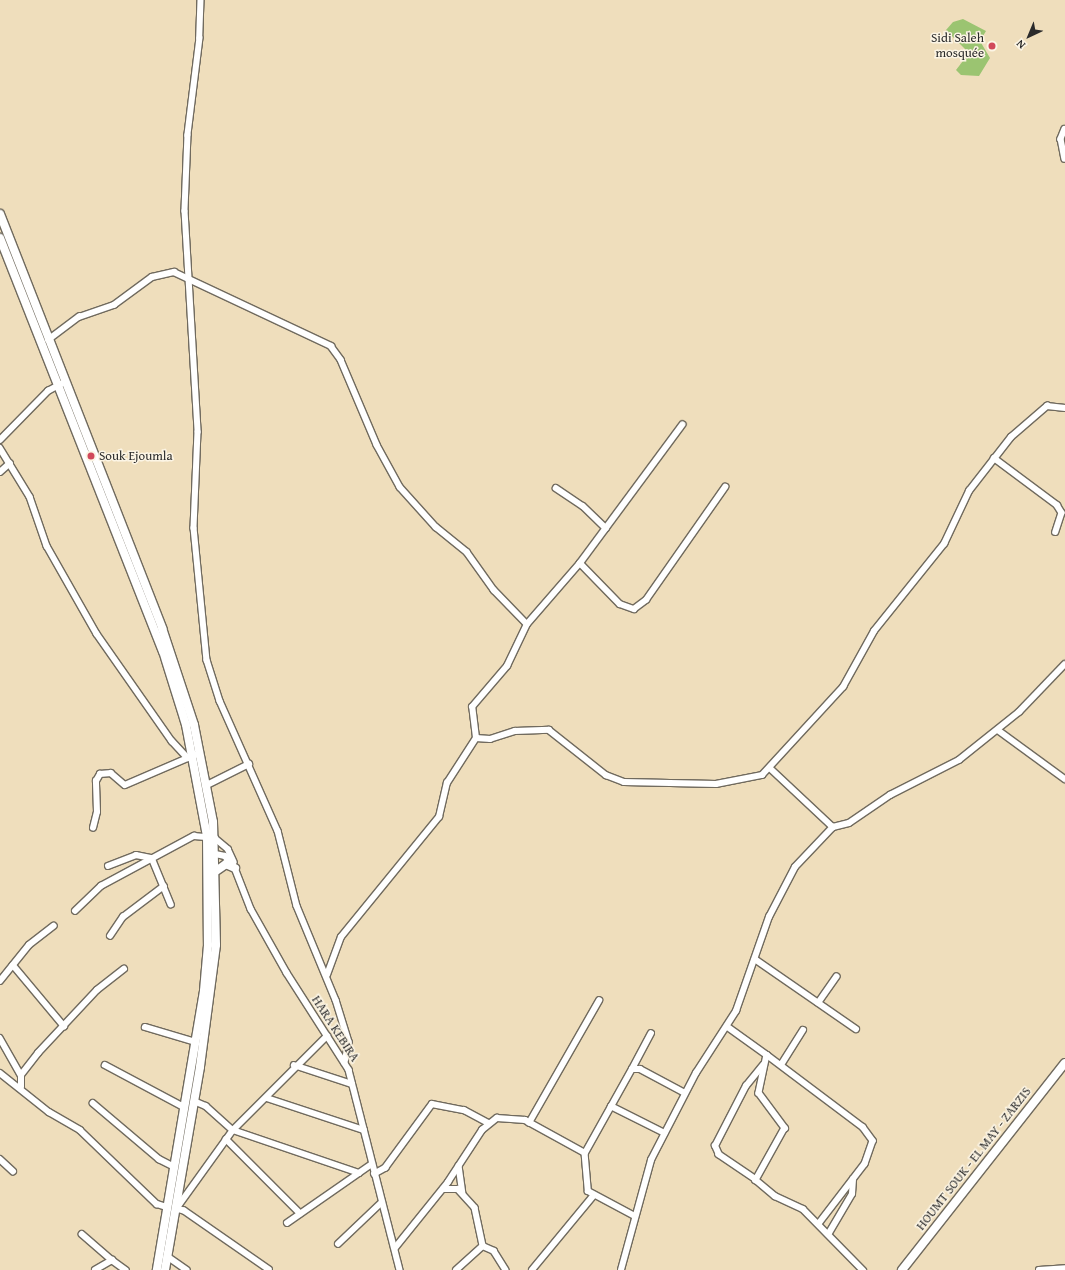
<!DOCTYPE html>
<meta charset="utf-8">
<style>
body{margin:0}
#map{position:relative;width:1065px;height:1270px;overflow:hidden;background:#efdebc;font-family:"Gentium Book Plus",serif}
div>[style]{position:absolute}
.green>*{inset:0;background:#9bc471}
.roads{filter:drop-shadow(1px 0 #706a5e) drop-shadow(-1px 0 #706a5e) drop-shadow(0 1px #706a5e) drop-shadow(0 -1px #706a5e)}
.minor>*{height:5.5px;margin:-2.75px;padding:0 2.75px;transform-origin:2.75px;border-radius:2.75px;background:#fff}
.secondary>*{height:8px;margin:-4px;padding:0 4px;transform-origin:4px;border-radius:4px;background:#fff}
.dots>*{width:11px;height:11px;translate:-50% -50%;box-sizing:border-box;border:2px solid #fcf5e5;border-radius:50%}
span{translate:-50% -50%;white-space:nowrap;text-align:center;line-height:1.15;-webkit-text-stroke:3px #fcf5e5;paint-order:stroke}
.poi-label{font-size:13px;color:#2b2b2b}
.right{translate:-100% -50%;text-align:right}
.left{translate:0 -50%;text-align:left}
.street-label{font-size:13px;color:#2b2b2b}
.north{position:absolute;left:1009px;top:16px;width:40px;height:40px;-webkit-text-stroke:3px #fcf5e5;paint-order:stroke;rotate:224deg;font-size:11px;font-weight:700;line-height:16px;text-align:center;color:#2b2b2b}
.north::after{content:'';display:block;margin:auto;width:14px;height:18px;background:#2b2b2b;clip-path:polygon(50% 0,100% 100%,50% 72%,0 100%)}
</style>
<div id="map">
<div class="green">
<i style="clip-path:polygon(963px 19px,986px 31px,980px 41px,990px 58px,979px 76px,961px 75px,956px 70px,969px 53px,946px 30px,953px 22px)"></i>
</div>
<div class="roads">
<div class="minor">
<i style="left:201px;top:0;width:38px;rotate:92deg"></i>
<i style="left:200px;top:38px;width:98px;rotate:97.1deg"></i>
<i style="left:188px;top:135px;width:76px;rotate:92.3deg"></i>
<i style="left:185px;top:211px;width:221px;rotate:86.6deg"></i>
<i style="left:198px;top:432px;width:96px;rotate:92.4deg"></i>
<i style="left:194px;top:528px;width:133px;rotate:84.4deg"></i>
<i style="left:207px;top:660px;width:43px;rotate:72.4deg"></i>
<i style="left:220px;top:701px;width:142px;rotate:66deg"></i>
<i style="left:278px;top:831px;width:77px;rotate:75.8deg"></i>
<i style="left:297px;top:906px;width:102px;rotate:67.5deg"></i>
<i style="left:336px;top:1000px;width:44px;rotate:72.8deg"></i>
<i style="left:349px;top:1042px;width:21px;rotate:101deg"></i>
<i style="left:1065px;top:129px;width:11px;rotate:112deg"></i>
<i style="left:1061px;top:139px;width:20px;rotate:79deg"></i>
<i style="left:48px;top:340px;width:39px;rotate:-37deg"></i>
<i style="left:79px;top:317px;width:37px;rotate:-19deg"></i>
<i style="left:114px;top:305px;width:47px;rotate:-36.4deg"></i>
<i style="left:152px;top:277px;width:23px;rotate:-13deg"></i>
<i style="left:174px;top:272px;width:174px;rotate:25.2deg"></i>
<i style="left:331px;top:346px;width:17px;rotate:54deg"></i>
<i style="left:341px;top:360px;width:92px;rotate:67deg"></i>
<i style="left:377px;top:445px;width:48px;rotate:61.3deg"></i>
<i style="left:400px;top:487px;width:54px;rotate:48deg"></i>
<i style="left:436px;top:527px;width:40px;rotate:39deg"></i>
<i style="left:467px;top:552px;width:47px;rotate:54.6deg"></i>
<i style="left:494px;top:590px;width:47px;rotate:45.9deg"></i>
<i style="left:0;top:440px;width:69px;rotate:-45.6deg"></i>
<i style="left:48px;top:391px;width:15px;rotate:-28deg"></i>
<i style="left:0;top:448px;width:57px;rotate:58.5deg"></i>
<i style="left:30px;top:497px;width:52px;rotate:70.9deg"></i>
<i style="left:47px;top:546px;width:101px;rotate:60.4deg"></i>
<i style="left:97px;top:634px;width:131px;rotate:55deg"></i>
<i style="left:172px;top:741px;width:23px;rotate:47deg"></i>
<i style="left:188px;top:758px;width:8px;rotate:-23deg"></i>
<i style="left:994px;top:458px;width:79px;rotate:36.7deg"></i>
<i style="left:1057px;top:505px;width:9px;rotate:58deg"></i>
<i style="left:1062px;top:513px;width:20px;rotate:108deg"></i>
<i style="left:0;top:472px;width:13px;rotate:-42deg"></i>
<i style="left:556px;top:488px;width:32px;rotate:34deg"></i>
<i style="left:583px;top:506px;width:32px;rotate:44deg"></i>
<i style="left:580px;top:563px;width:57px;rotate:45.7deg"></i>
<i style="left:620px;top:604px;width:15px;rotate:20deg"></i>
<i style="left:634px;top:609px;width:15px;rotate:-37deg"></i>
<i style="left:646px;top:600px;width:138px;rotate:-55deg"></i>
<i style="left:998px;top:730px;width:83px;rotate:36.2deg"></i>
<i style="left:476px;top:738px;width:14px;rotate:4deg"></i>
<i style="left:490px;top:739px;width:26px;rotate:-18deg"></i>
<i style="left:515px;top:731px;width:34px;rotate:-2deg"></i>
<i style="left:549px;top:730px;width:73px;rotate:38.3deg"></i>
<i style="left:606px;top:775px;width:19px;rotate:21deg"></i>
<i style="left:624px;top:782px;width:92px;rotate:1.2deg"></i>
<i style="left:716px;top:784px;width:47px;rotate:-11.1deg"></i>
<i style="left:762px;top:775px;width:120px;rotate:-47.4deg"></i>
<i style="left:843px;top:687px;width:64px;rotate:-61deg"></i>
<i style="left:874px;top:631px;width:112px;rotate:-51.2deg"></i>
<i style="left:944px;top:544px;width:59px;rotate:-64.7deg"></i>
<i style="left:969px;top:491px;width:68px;rotate:-52.1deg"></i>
<i style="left:1011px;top:437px;width:48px;rotate:-40.7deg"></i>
<i style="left:1047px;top:406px;width:18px;rotate:6deg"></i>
<i style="left:771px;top:769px;width:85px;rotate:43.1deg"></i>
<i style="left:207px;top:785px;width:47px;rotate:-26.6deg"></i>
<i style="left:93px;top:828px;width:16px;rotate:-76deg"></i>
<i style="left:97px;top:812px;width:31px;rotate:-92deg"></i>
<i style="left:96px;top:781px;width:8px;rotate:-60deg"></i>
<i style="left:100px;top:774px;width:11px;rotate:-5deg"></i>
<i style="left:111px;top:773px;width:18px;rotate:41deg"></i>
<i style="left:125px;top:785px;width:69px;rotate:-23.2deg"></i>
<i style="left:211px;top:853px;width:14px;rotate:12deg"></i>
<i style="left:225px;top:856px;width:16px;rotate:50deg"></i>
<i style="left:235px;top:868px;width:44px;rotate:68.7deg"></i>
<i style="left:251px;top:909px;width:73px;rotate:60.6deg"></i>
<i style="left:287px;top:973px;width:115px;rotate:57.4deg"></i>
<i style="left:349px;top:1070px;width:206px;rotate:75.7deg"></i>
<i style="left:152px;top:858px;width:50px;rotate:67.6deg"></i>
<i style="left:108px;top:866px;width:30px;rotate:-21deg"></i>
<i style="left:136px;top:855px;width:16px;rotate:11deg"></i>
<i style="left:75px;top:911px;width:36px;rotate:-44deg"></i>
<i style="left:101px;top:886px;width:106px;rotate:-28.3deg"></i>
<i style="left:194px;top:836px;width:21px;rotate:5deg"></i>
<i style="left:215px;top:838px;width:17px;rotate:40deg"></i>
<i style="left:228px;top:849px;width:14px;rotate:65deg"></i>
<i style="left:110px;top:936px;width:23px;rotate:-56deg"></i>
<i style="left:123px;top:917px;width:51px;rotate:-37.1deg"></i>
<i style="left:755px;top:959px;width:123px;rotate:34.7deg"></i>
<i style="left:13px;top:965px;width:80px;rotate:50.1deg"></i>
<i style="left:327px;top:975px;width:40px;rotate:-69.8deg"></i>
<i style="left:341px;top:937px;width:155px;rotate:-50.8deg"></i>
<i style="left:439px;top:817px;width:35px;rotate:-77deg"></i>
<i style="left:447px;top:783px;width:54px;rotate:-57.2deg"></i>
<i style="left:476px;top:738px;width:31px;rotate:-97deg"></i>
<i style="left:472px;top:707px;width:54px;rotate:-49.5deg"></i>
<i style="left:507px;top:666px;width:47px;rotate:-64.5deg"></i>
<i style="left:527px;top:624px;width:81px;rotate:-49deg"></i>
<i style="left:580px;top:563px;width:172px;rotate:-53.5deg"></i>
<i style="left:0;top:981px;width:46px;rotate:-51.1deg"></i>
<i style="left:29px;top:945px;width:31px;rotate:-38deg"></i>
<i style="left:818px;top:1003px;width:32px;rotate:-55deg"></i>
<i style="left:145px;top:1027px;width:53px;rotate:16.4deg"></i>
<i style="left:728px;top:1027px;width:48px;rotate:35.7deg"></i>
<i style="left:767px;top:1055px;width:39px;rotate:102deg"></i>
<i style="left:759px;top:1093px;width:44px;rotate:53.4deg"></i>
<i style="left:785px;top:1128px;width:60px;rotate:119.1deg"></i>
<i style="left:756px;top:1180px;width:25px;rotate:40deg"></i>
<i style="left:775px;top:1196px;width:31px;rotate:25deg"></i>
<i style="left:803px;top:1209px;width:86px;rotate:45.5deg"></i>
<i style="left:0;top:1038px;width:43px;rotate:60.4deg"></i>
<i style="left:767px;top:1055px;width:120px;rotate:36.9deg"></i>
<i style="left:863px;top:1127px;width:17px;rotate:54deg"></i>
<i style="left:873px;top:1141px;width:24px;rotate:109deg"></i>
<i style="left:865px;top:1164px;width:76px;rotate:127.5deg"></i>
<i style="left:105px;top:1065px;width:89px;rotate:28deg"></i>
<i style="left:294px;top:1065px;width:61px;rotate:18.1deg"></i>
<i style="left:781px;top:1065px;width:41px;rotate:-57.8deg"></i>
<i style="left:632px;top:1069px;width:40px;rotate:-62deg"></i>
<i style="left:0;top:1073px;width:63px;rotate:38.5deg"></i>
<i style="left:49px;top:1112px;width:36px;rotate:30deg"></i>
<i style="left:80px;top:1130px;width:107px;rotate:43.9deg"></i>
<i style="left:157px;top:1204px;width:10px;rotate:17deg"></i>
<i style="left:21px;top:1087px;width:12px;rotate:-90deg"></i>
<i style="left:21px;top:1075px;width:28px;rotate:-52deg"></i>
<i style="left:38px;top:1053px;width:86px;rotate:-46.9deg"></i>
<i style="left:97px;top:990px;width:34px;rotate:-38deg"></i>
<i style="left:267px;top:1098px;width:102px;rotate:18.3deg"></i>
<i style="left:194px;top:1101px;width:13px;rotate:23deg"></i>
<i style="left:206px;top:1106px;width:36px;rotate:42deg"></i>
<i style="left:233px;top:1130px;width:133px;rotate:18.8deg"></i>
<i style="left:93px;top:1103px;width:87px;rotate:40.3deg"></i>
<i style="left:159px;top:1159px;width:18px;rotate:27deg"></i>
<i style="left:611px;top:1106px;width:60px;rotate:26.6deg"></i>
<i style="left:529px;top:1123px;width:141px;rotate:-60.2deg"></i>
<i style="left:226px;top:1139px;width:105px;rotate:45deg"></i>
<i style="left:585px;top:1153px;width:96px;rotate:-60.8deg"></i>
<i style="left:632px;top:1069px;width:8px"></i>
<i style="left:640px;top:1069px;width:51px;rotate:28.1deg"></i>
<i style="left:585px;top:1153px;width:38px;rotate:85deg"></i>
<i style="left:588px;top:1191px;width:53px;rotate:28deg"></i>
<i style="left:0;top:1159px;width:18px;rotate:43deg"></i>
<i style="left:459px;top:1166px;width:27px;rotate:82deg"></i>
<i style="left:374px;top:1174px;width:13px;rotate:-29deg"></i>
<i style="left:385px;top:1168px;width:79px;rotate:-53.7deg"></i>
<i style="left:432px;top:1104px;width:33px;rotate:11deg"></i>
<i style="left:464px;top:1110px;width:27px;rotate:28deg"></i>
<i style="left:756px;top:1180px;width:45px;rotate:-146deg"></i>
<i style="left:719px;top:1155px;width:10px;rotate:-114deg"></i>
<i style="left:715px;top:1146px;width:68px;rotate:-62.7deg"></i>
<i style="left:746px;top:1086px;width:27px;rotate:-51deg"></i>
<i style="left:443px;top:1189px;width:15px"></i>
<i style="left:458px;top:1189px;width:25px;rotate:48deg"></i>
<i style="left:475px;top:1208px;width:39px;rotate:78deg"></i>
<i style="left:287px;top:1223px;width:103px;rotate:-34.8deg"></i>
<i style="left:829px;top:1233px;width:45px;rotate:-59.5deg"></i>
<i style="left:852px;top:1194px;width:15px;rotate:-86deg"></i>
<i style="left:82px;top:1234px;width:40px;rotate:41deg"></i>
<i style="left:338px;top:1244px;width:59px;rotate:-43.6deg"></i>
<i style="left:395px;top:1248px;width:85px;rotate:-51.2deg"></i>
<i style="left:448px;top:1182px;width:62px;rotate:-56.8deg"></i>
<i style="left:482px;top:1130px;width:19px;rotate:-39deg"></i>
<i style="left:497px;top:1118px;width:28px;rotate:4deg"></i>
<i style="left:525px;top:1120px;width:68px;rotate:28.8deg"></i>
<i style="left:167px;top:1256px;width:24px;rotate:35deg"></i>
<i style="left:95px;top:1270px;width:20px;rotate:-30deg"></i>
<i style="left:112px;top:1260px;width:17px;rotate:36deg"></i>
<i style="left:269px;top:1270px;width:103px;rotate:-145.2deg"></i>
<i style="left:184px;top:1211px;width:8px;rotate:-166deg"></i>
<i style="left:176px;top:1209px;width:97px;rotate:-54.2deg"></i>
<i style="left:233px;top:1130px;width:133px;rotate:-45deg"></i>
<i style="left:456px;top:1270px;width:36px;rotate:-42deg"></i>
<i style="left:483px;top:1246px;width:12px;rotate:24deg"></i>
<i style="left:494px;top:1251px;width:22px;rotate:58deg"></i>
<i style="left:532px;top:1270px;width:97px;rotate:-50.4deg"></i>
<i style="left:621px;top:1270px;width:114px;rotate:-74.7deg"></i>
<i style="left:651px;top:1160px;width:98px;rotate:-62.7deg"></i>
<i style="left:696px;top:1073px;width:74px;rotate:-57.2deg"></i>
<i style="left:736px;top:1011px;width:100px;rotate:-70.7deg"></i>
<i style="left:769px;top:917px;width:56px;rotate:-62.5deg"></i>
<i style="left:795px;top:867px;width:55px;rotate:-46.5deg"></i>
<i style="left:833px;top:827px;width:16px;rotate:-14deg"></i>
<i style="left:849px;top:823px;width:50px;rotate:-34.3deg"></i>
<i style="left:890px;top:795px;width:77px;rotate:-26.9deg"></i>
<i style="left:959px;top:760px;width:77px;rotate:-38.7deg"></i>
<i style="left:1019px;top:712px;width:66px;rotate:-46.2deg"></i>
<i style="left:1039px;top:1270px;width:26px;rotate:-4deg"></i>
</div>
<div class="secondary">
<i style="left:0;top:214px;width:445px;rotate:68.6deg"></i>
<i style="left:162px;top:628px;width:102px;rotate:71.7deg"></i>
<i style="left:194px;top:725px;width:99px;rotate:78.9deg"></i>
<i style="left:213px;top:822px;width:123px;rotate:88.6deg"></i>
<i style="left:216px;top:945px;width:123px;rotate:97.5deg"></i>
<i style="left:200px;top:1067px;width:206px;rotate:99.8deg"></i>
<i style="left:0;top:238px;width:444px;rotate:68.5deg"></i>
<i style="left:163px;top:651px;width:77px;rotate:72.7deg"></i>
<i style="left:186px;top:725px;width:113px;rotate:79.3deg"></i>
<i style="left:207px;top:836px;width:109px;rotate:89.5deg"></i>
<i style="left:208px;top:945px;width:46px;rotate:95deg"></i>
<i style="left:204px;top:991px;width:283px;rotate:99.6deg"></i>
<i style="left:216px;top:871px;width:12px;rotate:-35deg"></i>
<i style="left:226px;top:864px;width:10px;rotate:24deg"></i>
<i style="left:902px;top:1270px;width:263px;rotate:-51.8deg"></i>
</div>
</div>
<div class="dots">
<i style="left:992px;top:46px;background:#d1495b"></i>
<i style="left:91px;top:456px;background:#d1495b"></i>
</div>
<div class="poi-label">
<span class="right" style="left:984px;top:46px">Sidi Saleh<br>mosquée</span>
<span class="left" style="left:99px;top:456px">Souk Ejoumla</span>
</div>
<div class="street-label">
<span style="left:335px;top:1029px;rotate:57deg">HARA KEBIRA</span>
<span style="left:974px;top:1159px;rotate:-52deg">HOUMT SOUK - EL MAY - ZARZIS</span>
</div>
<div class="north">N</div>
</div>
